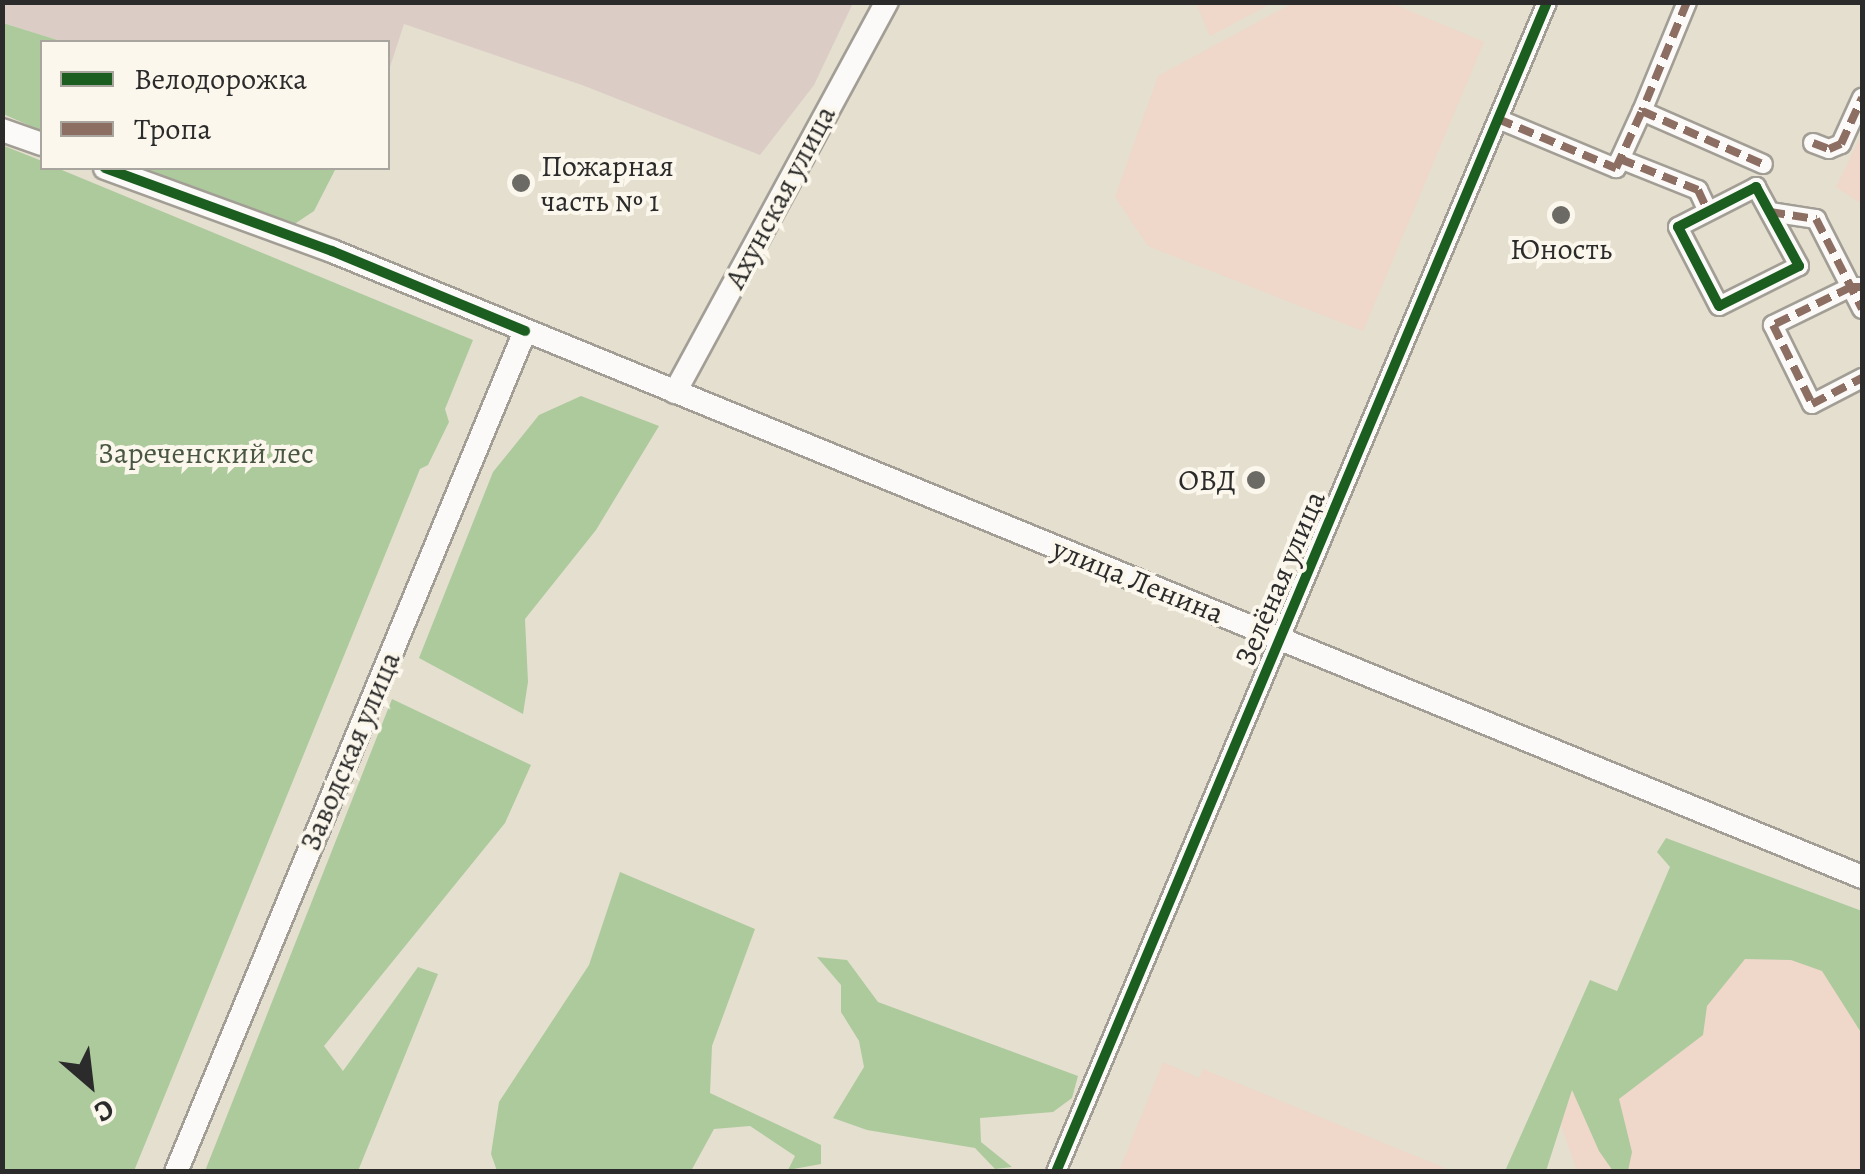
<!DOCTYPE html>
<meta charset="utf-8">
<style>
body{margin:0}
#map{position:relative;width:1865px;height:1174px;overflow:hidden;background:#e5dfcf;font-family:Alegreya,serif}
div>[style]{position:absolute}
.built>*{inset:0;background:#efd7ca}
.industrial>*{inset:0;background:#dbcdc6}
.forest>*{inset:0;background:#adca9d}
.roads{filter:drop-shadow(2px 0 #a29e95) drop-shadow(-2px 0 #a29e95) drop-shadow(0 2px #a29e95) drop-shadow(0 -2px #a29e95)}
.street>*{height:18px;margin:-9px;padding:0 9px;transform-origin:9px;border-radius:9px;background:#fbfaf8}
.secondary>*{height:22px;margin:-11px;padding:0 11px;transform-origin:11px;border-radius:11px;background:#fbfaf8}
.quiet>*{height:8px;margin-top:-4px;transform-origin:0;background:repeating-linear-gradient(90deg,#8d6e63 0 15px,transparent 0 23px)}
.cycleway>*{height:10px;margin:-5px;padding:0 5px;transform-origin:5px;border-radius:5px;background:#1b5e20}
.dots>*{width:28px;height:28px;translate:-50% -50%;box-sizing:border-box;border:5px solid #fbf7ec;border-radius:50%}
span{translate:-50% -50%;white-space:nowrap;text-align:center;line-height:1.15;-webkit-text-stroke:8px #fbf7ec;paint-order:stroke}
.poi-label{font-size:30px;color:#2b2b2b}
.left{translate:0 -50%;text-align:left}
.right{translate:-100% -50%;text-align:right}
.street-label{font-size:30px;color:#2b2b2b}
.park-label{font-size:30px;color:#485642}
.frame{position:absolute;inset:0;border:5px solid #2b2b2b;pointer-events:none}
.legend{position:absolute;left:40px;top:40px;width:350px;height:130px;box-sizing:border-box;background:#fbf7ec;border:2px solid #a8a59f;margin:0;padding:12px 18px;list-style:none;font-size:30px;color:#2b2b2b}
.legend li{display:flex;align-items:center;gap:20px;height:50px}
.legend b{width:50px;border:2px solid #a8a59f}
.north{position:absolute;left:40px;top:1034px;width:100px;height:100px;-webkit-text-stroke:8px #fbf7ec;paint-order:stroke;rotate:152deg;font-size:28px;font-weight:700;line-height:40px;text-align:center;color:#2b2b2b}
.north::after{content:'';display:block;margin:auto;width:35px;height:45px;background:#2b2b2b;clip-path:polygon(50% 0,100% 100%,50% 72%,0 100%)}
</style>
<div id="map">
<div class="built">
<i style="clip-path:polygon(1196px 3px,1272px 3px,1210px 36px)"></i>
<i style="clip-path:polygon(1293px 3px,1391px 3px,1484px 42px,1363px 331px,1148px 246px,1115px 197px,1158px 76px)"></i>
<i style="clip-path:polygon(1862px 134px,1862px 204px,1836px 187px)"></i>
<i style="clip-path:polygon(1689px 871px,1862px 938px,1862px 1171px,1577px 1171px,1550px 1093px,1620px 1019px)"></i>
<i style="clip-path:polygon(1163px 1062px,1199px 1078px,1203px 1069px,1452px 1171px,1119px 1171px)"></i>
</div>
<div class="industrial">
<i style="clip-path:polygon(3px 2px,853px 3px,814px 85px,760px 155px,582px 85px,404px 24px,388px 73px,388px 42px,64px 42px,3px 23px)"></i>
</div>
<div class="forest">
<i style="clip-path:polygon(3px 23px,64px 42px,42px 42px,42px 131px,3px 114px)"></i>
<i style="clip-path:polygon(2px 145px,42px 161px,42px 168px,57px 168px,473px 340px,445px 409px,449px 422px,428px 465px,420px 469px,134px 1171px,3px 1171px)"></i>
<i style="clip-path:polygon(134px 168px,336px 168px,314px 211px,287px 229px)"></i>
<i style="clip-path:polygon(581px 396px,659px 426px,596px 530px,525px 619px,528px 682px,523px 714px,419px 658px,493px 472px,539px 415px)"></i>
<i style="clip-path:polygon(392px 699px,531px 765px,505px 823px,324px 1046px,343px 1071px,418px 967px,438px 974px,358px 1171px,205px 1171px)"></i>
<i style="clip-path:polygon(1666px 838px,1862px 911px,1862px 1034px,1822px 971px,1791px 960px,1745px 959px,1707px 1006px,1703px 1035px,1619px 1099px,1632px 1152px,1628px 1171px,1613px 1171px,1599px 1151px,1572px 1090px,1546px 1171px,1505px 1171px,1590px 980px,1617px 991px,1670px 867px,1657px 852px)"></i>
<i style="clip-path:polygon(620px 872px,755px 929px,712px 1046px,710px 1093px,821px 1145px,821px 1164px,788px 1170px,795px 1156px,750px 1126px,714px 1129px,691px 1171px,497px 1171px,491px 1154px,499px 1102px,589px 965px)"></i>
<i style="clip-path:polygon(817px 957px,847px 960px,878px 1002px,1078px 1076px,1072px 1098px,1053px 1112px,980px 1118px,981px 1142px,1012px 1167px,995px 1169px,975px 1148px,867px 1130px,833px 1118px,864px 1067px,859px 1041px,841px 1012px,841px 985px)"></i>
</div>
<div class="roads">
<div class="street">
<i style="left:1687px;top:2px;width:118px;rotate:112.4deg"></i>
<i style="left:1642px;top:111px;width:132px;rotate:23.7deg"></i>
<i style="left:1498px;top:119px;width:128px;rotate:22.6deg"></i>
<i style="left:1616px;top:168px;width:63px;rotate:-65.5deg"></i>
<i style="left:1813px;top:143px;width:17px;rotate:21deg"></i>
<i style="left:1829px;top:149px;width:13px;rotate:-23deg"></i>
<i style="left:1841px;top:144px;width:51px;rotate:-65.5deg"></i>
<i style="left:1620px;top:159px;width:84px;rotate:21.7deg"></i>
<i style="left:1698px;top:190px;width:23px;rotate:65deg"></i>
<i style="left:1756px;top:187px;width:90px;rotate:61.4deg"></i>
<i style="left:1799px;top:266px;width:89px;rotate:153.4deg"></i>
<i style="left:1719px;top:306px;width:89px;rotate:-117.4deg"></i>
<i style="left:1678px;top:227px;width:88px;rotate:-27.1deg"></i>
<i style="left:1770px;top:212px;width:47px;rotate:8.7deg"></i>
<i style="left:1816px;top:219px;width:101px;rotate:62.9deg"></i>
<i style="left:1862px;top:287px;width:11px;rotate:180deg"></i>
<i style="left:1851px;top:287px;width:87px;rotate:154deg"></i>
<i style="left:1773px;top:325px;width:88px;rotate:63.7deg"></i>
<i style="left:1812px;top:404px;width:56px;rotate:-27.5deg"></i>
<i style="left:1056px;top:1172px;width:1269px;rotate:-67.23deg"></i>
</div>
<div class="secondary">
<i style="left:2px;top:130px;width:42px;rotate:19.3deg"></i>
<i style="left:105px;top:168px;width:242px;rotate:20.1deg"></i>
<i style="left:332px;top:251px;width:1653px;rotate:22.25deg"></i>
<i style="left:675px;top:392px;width:444px;rotate:-61.5deg"></i>
<i style="left:176px;top:1172px;width:911px;rotate:-67.46deg"></i>
</div>
</div>
<div class="quiet">
<i style="left:1687px;top:2px;width:118px;rotate:112.4deg"></i>
<i style="left:1642px;top:111px;width:132px;rotate:23.7deg"></i>
<i style="left:1498px;top:119px;width:128px;rotate:22.6deg"></i>
<i style="left:1616px;top:168px;width:63px;rotate:-65.5deg"></i>
<i style="left:1813px;top:143px;width:17px;rotate:21deg"></i>
<i style="left:1829px;top:149px;width:13px;rotate:-23deg"></i>
<i style="left:1841px;top:144px;width:51px;rotate:-65.5deg"></i>
<i style="left:1620px;top:159px;width:84px;rotate:21.7deg"></i>
<i style="left:1698px;top:190px;width:23px;rotate:65deg"></i>
<i style="left:1770px;top:212px;width:47px;rotate:8.7deg"></i>
<i style="left:1816px;top:219px;width:101px;rotate:62.9deg"></i>
<i style="left:1862px;top:287px;width:11px;rotate:180deg"></i>
<i style="left:1851px;top:287px;width:87px;rotate:154deg"></i>
<i style="left:1773px;top:325px;width:88px;rotate:63.7deg"></i>
<i style="left:1812px;top:404px;width:56px;rotate:-27.5deg"></i>
</div>
<div class="cycleway">
<i style="left:105px;top:168px;width:242px;rotate:20.1deg"></i>
<i style="left:332px;top:251px;width:209px;rotate:22.5deg"></i>
<i style="left:1756px;top:187px;width:90px;rotate:61.4deg"></i>
<i style="left:1799px;top:266px;width:89px;rotate:153.4deg"></i>
<i style="left:1719px;top:306px;width:89px;rotate:-117.4deg"></i>
<i style="left:1678px;top:227px;width:88px;rotate:-27.1deg"></i>
<i style="left:1056px;top:1172px;width:1269px;rotate:-67.23deg"></i>
</div>
<div class="dots">
<i style="left:521px;top:183px;background:#6c6a64"></i>
<i style="left:1561px;top:215px;background:#6c6a64"></i>
<i style="left:1256px;top:480px;background:#6c6a64"></i>
</div>
<div class="poi-label">
<span class="left" style="left:541px;top:183px">Пожарная<br>часть № 1</span>
<span style="left:1561px;top:249px">Юность</span>
<span class="right" style="left:1236px;top:480px">ОВД</span>
</div>
<div class="street-label">
<span style="left:780px;top:197px;rotate:-62deg">Ахунская улица</span>
<span style="left:1280px;top:578px;rotate:-67deg">Зелёная улица</span>
<span style="left:1138px;top:581px;rotate:22deg">улица Ленина</span>
<span style="left:350px;top:751px;rotate:-67deg">Заводская улица</span>
</div>
<div class="park-label">
<span style="left:206px;top:453px">Зареченский лес</span>
</div>
<div class="frame"></div>
<ul class="legend">
<li><b style="height:12px;background:#1b5e20"></b>Велодорожка</li>
<li><b style="height:12px;background:#8d6e63"></b>Тропа</li>
</ul>
<div class="north">С</div>
</div>
